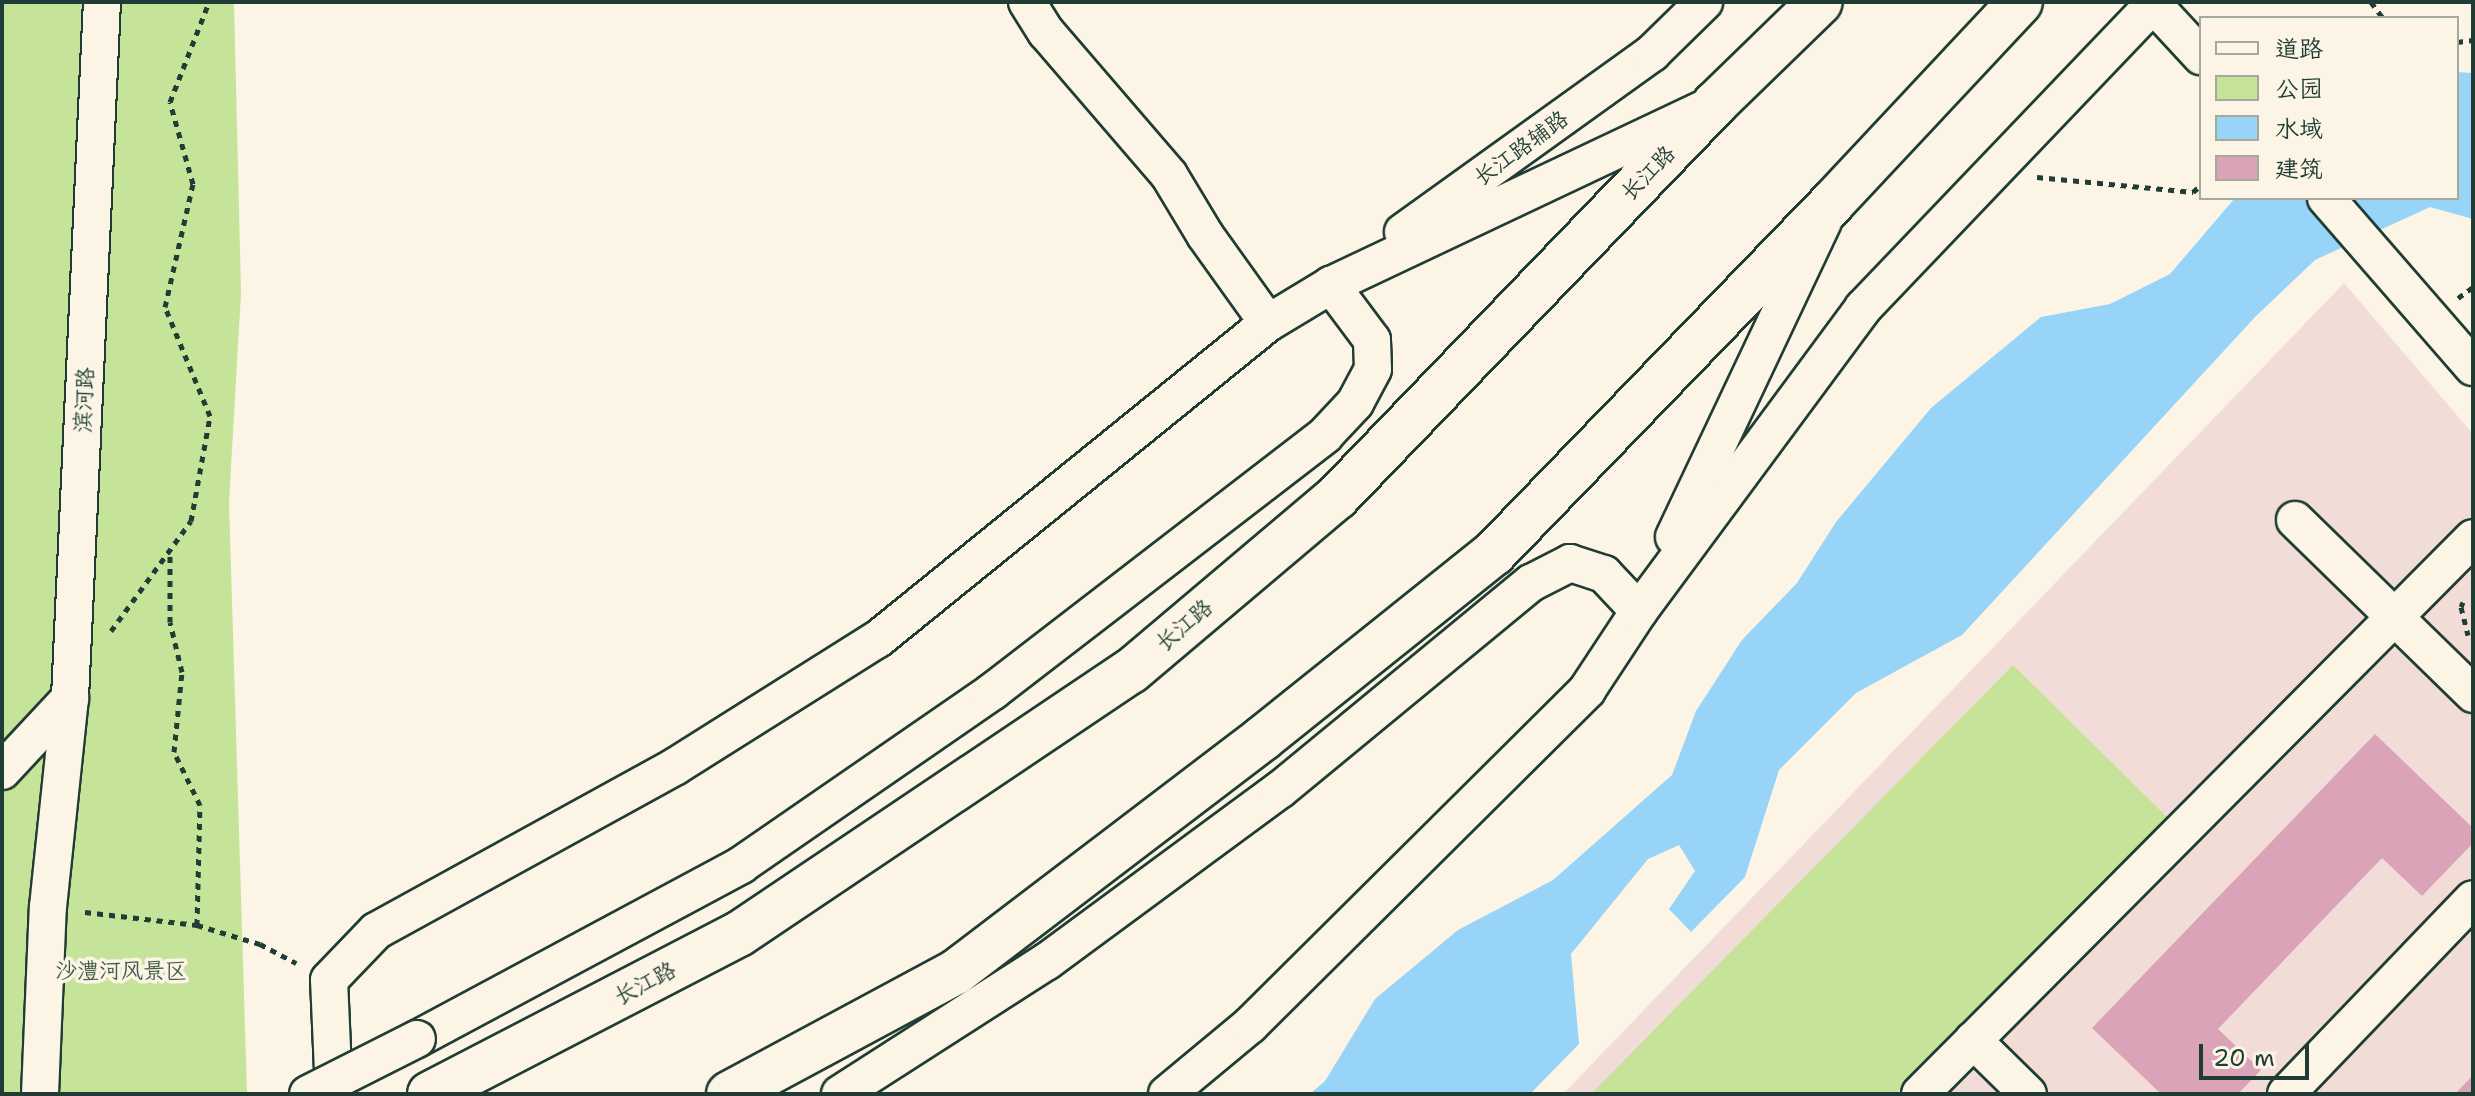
<!DOCTYPE html>
<meta charset="utf-8">
<style>
body{margin:0}
#map{position:relative;width:2475px;height:1096px;overflow:hidden;background:#fcf5e5;font-family:"Shantell Sans","LXGW WenKai TC",sans-serif}
div>[style]{position:absolute}
.built>*{inset:0;background:#f2dcd8}
.green>*{inset:0;background:#c6e39a}
.water>*{inset:0;background:#97d4f8}
.building>*{inset:0;background:#dba3b8}
.path>*{height:5px;margin-top:-2.5px;transform-origin:0;background:repeating-linear-gradient(90deg,#1f3d34 0 6px,transparent 0 12px)}
.roads{filter:drop-shadow(2px 0 #1f3d34) drop-shadow(-2px 0 #1f3d34) drop-shadow(0 2px #1f3d34) drop-shadow(0 -2px #1f3d34)}
.minor>*{height:36px;margin:-18px;padding:0 18px;transform-origin:18px;border-radius:18px;background:#fcf5e5}
.major>*{height:44px;margin:-22px;padding:0 22px;transform-origin:22px;border-radius:22px;background:#fcf5e5}
.bridges{filter:drop-shadow(2px 0 #1f3d34) drop-shadow(-2px 0 #1f3d34) drop-shadow(0 2px #1f3d34) drop-shadow(0 -2px #1f3d34)}
.minor-bridge>*{height:36px;margin:-18px;padding:0 18px;transform-origin:18px;border-radius:18px;background:#fcf5e5}
span{translate:-50% -50%;white-space:nowrap;text-align:center;line-height:1.15;-webkit-text-stroke:7px #fcf5e5;paint-order:stroke}
.street-label{font-size:22px;color:#1f3d34}
.park-label{font-size:22px;color:#405e48}
.frame{position:absolute;inset:0;border:4px solid #1f3d34;pointer-events:none}
.legend{position:absolute;left:2199px;top:16px;width:260px;height:184px;box-sizing:border-box;background:#fcf5e5;border:2px solid #a4ab9e;margin:0;padding:10px 14px;list-style:none;font-size:24px;color:#1f3d34}
.legend li{display:flex;align-items:center;gap:16px;height:40px}
.legend b{width:40px;border:2px solid #a4ab9e}
.scale{position:absolute;left:2199px;top:1044px;width:110px;height:36px;box-sizing:border-box;border:4px solid #1f3d34;border-top:0;padding-left:10px;font-size:24px;line-height:28px;white-space:nowrap;color:#1f3d34;-webkit-text-stroke:6px #fcf5e5;paint-order:stroke}
</style>
<div id="map">
<div class="built">
<i style="clip-path:polygon(2344px 283px,2473px 434px,2473px 1094px,1563px 1094px)"></i>
</div>
<div class="green">
<i style="clip-path:polygon(2px 2px,234px 2px,241px 293px,229px 502px,247px 1094px,2px 1094px)"></i>
<i style="clip-path:polygon(2013px 665px,2167px 817px,1895px 1094px,1591px 1094px)"></i>
</div>
<div class="water">
<i style="clip-path:polygon(2457px 72px,2473px 73px,2473px 219px,2430px 207px,2315px 260px,2256px 316px,1962px 635px,1856px 693px,1779px 770px,1745px 877px,1691px 932px,1669px 909px,1695px 871px,1679px 845px,1648px 859px,1571px 954px,1579px 1044px,1530px 1094px,1310px 1094px,1325px 1081px,1375px 999px,1458px 930px,1553px 880px,1672px 775px,1696px 711px,1742px 640px,1797px 583px,1836px 522px,1931px 408px,2041px 317px,2110px 304px,2170px 274px,2235px 198px,2457px 198px)"></i>
</div>
<div class="building">
<i style="clip-path:polygon(2375px 734px,2473px 828px,2473px 843px,2422px 896px,2382px 858px,2218px 1029px,2261px 1070px,2238px 1094px,2161px 1094px,2092px 1028px)"></i>
<i style="clip-path:polygon(2473px 1075px,2473px 1094px,2455px 1094px)"></i>
</div>
<div class="path">
<i style="left:2371px;top:2px;width:20px;rotate:53deg"></i>
<i style="left:2457px;top:42px;width:16px;rotate:-7deg"></i>
<i style="left:2037px;top:177px;width:157px;rotate:5.5deg"></i>
<i style="left:2193px;top:192px;width:11px;rotate:-41deg"></i>
<i style="left:2458px;top:298px;width:19px;rotate:-36deg"></i>
<i style="left:2463px;top:602px;width:5px;rotate:112deg"></i>
<i style="left:2461px;top:607px;width:29px;rotate:76deg"></i>
<i style="left:111px;top:631px;width:136px;rotate:-54deg"></i>
<i style="left:191px;top:521px;width:107px;rotate:-79.7deg"></i>
<i style="left:210px;top:416px;width:118px;rotate:-112.4deg"></i>
<i style="left:165px;top:307px;width:126px;rotate:-77.2deg"></i>
<i style="left:193px;top:184px;width:85px;rotate:-105.7deg"></i>
<i style="left:170px;top:102px;width:107px;rotate:-68.7deg"></i>
<i style="left:85px;top:912px;width:113px;rotate:6.6deg"></i>
<i style="left:197px;top:925px;width:120px;rotate:-88.6deg"></i>
<i style="left:200px;top:805px;width:59px;rotate:-116.1deg"></i>
<i style="left:174px;top:752px;width:80px;rotate:-84.3deg"></i>
<i style="left:182px;top:672px;width:51px;rotate:-103.5deg"></i>
<i style="left:170px;top:622px;width:71px;rotate:-90deg"></i>
<i style="left:197px;top:925px;width:66px;rotate:16.8deg"></i>
<i style="left:260px;top:944px;width:41px;rotate:27.8deg"></i>
</div>
<div class="roads">
<div class="minor">
<i style="left:1027px;top:2px;width:36px;rotate:58deg"></i>
<i style="left:1046px;top:32px;width:189px;rotate:49.3deg"></i>
<i style="left:1169px;top:175px;width:70px;rotate:59deg"></i>
<i style="left:1205px;top:235px;width:108px;rotate:54.4deg"></i>
<i style="left:2151px;top:2px;width:74px;rotate:47.2deg"></i>
<i style="left:2326px;top:198px;width:224px;rotate:49deg"></i>
<i style="left:1403px;top:232px;width:307px;rotate:-35.7deg"></i>
<i style="left:1652px;top:53px;width:73px;rotate:-44.4deg"></i>
<i style="left:2295px;top:520px;width:249px;rotate:44.3deg"></i>
<i style="left:1674px;top:537px;width:348px;rotate:-64.7deg"></i>
<i style="left:2px;top:771px;width:100px;rotate:-47deg"></i>
<i style="left:70px;top:698px;width:697px;rotate:-87.37deg"></i>
<i style="left:417px;top:1039px;width:368px;rotate:-28.2deg"></i>
<i style="left:741px;top:865px;width:306px;rotate:-34.6deg"></i>
<i style="left:993px;top:691px;width:419px;rotate:-37.6deg"></i>
<i style="left:1325px;top:435px;width:44px;rotate:-46.8deg"></i>
<i style="left:1355px;top:403px;width:38px;rotate:-62deg"></i>
<i style="left:1373px;top:369px;width:29px;rotate:-92deg"></i>
<i style="left:1372px;top:340px;width:69px;rotate:-126.7deg"></i>
<i style="left:1973px;top:1040px;width:77px;rotate:44.5deg"></i>
<i style="left:40px;top:1094px;width:187px;rotate:-87.6deg"></i>
<i style="left:48px;top:907px;width:210px;rotate:-84deg"></i>
<i style="left:334px;top:1094px;width:114px;rotate:-92.5deg"></i>
<i style="left:329px;top:980px;width:68px;rotate:-46.2deg"></i>
<i style="left:376px;top:931px;width:342px;rotate:-28.8deg"></i>
<i style="left:676px;top:766px;width:239px;rotate:-32.2deg"></i>
<i style="left:878px;top:639px;width:502px;rotate:-39.02deg"></i>
<i style="left:1268px;top:323px;width:74px;rotate:-31.1deg"></i>
<i style="left:1331px;top:285px;width:412px;rotate:-25.3deg"></i>
<i style="left:840px;top:1094px;width:245px;rotate:-32.7deg"></i>
<i style="left:1046px;top:962px;width:292px;rotate:-36.4deg"></i>
<i style="left:1281px;top:789px;width:324px;rotate:-39.5deg"></i>
<i style="left:1531px;top:583px;width:44px;rotate:-27.1deg"></i>
<i style="left:1570px;top:563px;width:36px;rotate:18deg"></i>
<i style="left:1604px;top:574px;width:51px;rotate:46.6deg"></i>
<i style="left:1167px;top:1094px;width:108px;rotate:-39.7deg"></i>
<i style="left:1250px;top:1025px;width:475px;rotate:-44.8deg"></i>
<i style="left:1587px;top:690px;width:95px;rotate:-56.6deg"></i>
<i style="left:1639px;top:611px;width:377px;rotate:-53.5deg"></i>
<i style="left:1863px;top:308px;width:423px;rotate:-46.3deg"></i>
<i style="left:1920px;top:1094px;width:784px;rotate:-45.15deg"></i>
<i style="left:2286px;top:1094px;width:270px;rotate:-46.2deg"></i>
</div>
<div class="major">
<i style="left:430px;top:1094px;width:348px;rotate:-27.4deg"></i>
<i style="left:739px;top:934px;width:472px;rotate:-33.9deg"></i>
<i style="left:1131px;top:671px;width:270px;rotate:-40.2deg"></i>
<i style="left:1337px;top:497px;width:545px;rotate:-46.11deg"></i>
<i style="left:1715px;top:104px;width:146px;rotate:-44.2deg"></i>
<i style="left:729px;top:1094px;width:258px;rotate:-28.3deg"></i>
<i style="left:956px;top:972px;width:386px;rotate:-37.3deg"></i>
<i style="left:1263px;top:738px;width:296px;rotate:-38.7deg"></i>
<i style="left:1494px;top:553px;width:487px;rotate:-46deg"></i>
<i style="left:1832px;top:203px;width:275px;rotate:-46.9deg"></i>
</div>
</div>
<div class="bridges">
<div class="minor-bridge">
<i style="left:308px;top:1094px;width:122px;rotate:-26.8deg"></i>
</div>
</div>
<div class="street-label">
<span style="left:1521px;top:148px;rotate:-36deg">长江路辅路</span>
<span style="left:1648px;top:173px;rotate:-46deg">长江路</span>
<span style="left:84px;top:400px;rotate:-87deg">滨河路</span>
<span style="left:1184px;top:625px;rotate:-40deg">长江路</span>
<span style="left:645px;top:983px;rotate:-27deg">长江路</span>
</div>
<div class="park-label">
<span style="left:121px;top:971px">沙澧河风景区</span>
</div>
<div class="frame"></div>
<ul class="legend">
<li><b style="height:10px;background:#fcf5e5"></b>道路</li>
<li><b style="height:22px;background:#c6e39a"></b>公园</li>
<li><b style="height:22px;background:#97d4f8"></b>水域</li>
<li><b style="height:22px;background:#dba3b8"></b>建筑</li>
</ul>
<div class="scale">20 m</div>
</div>
